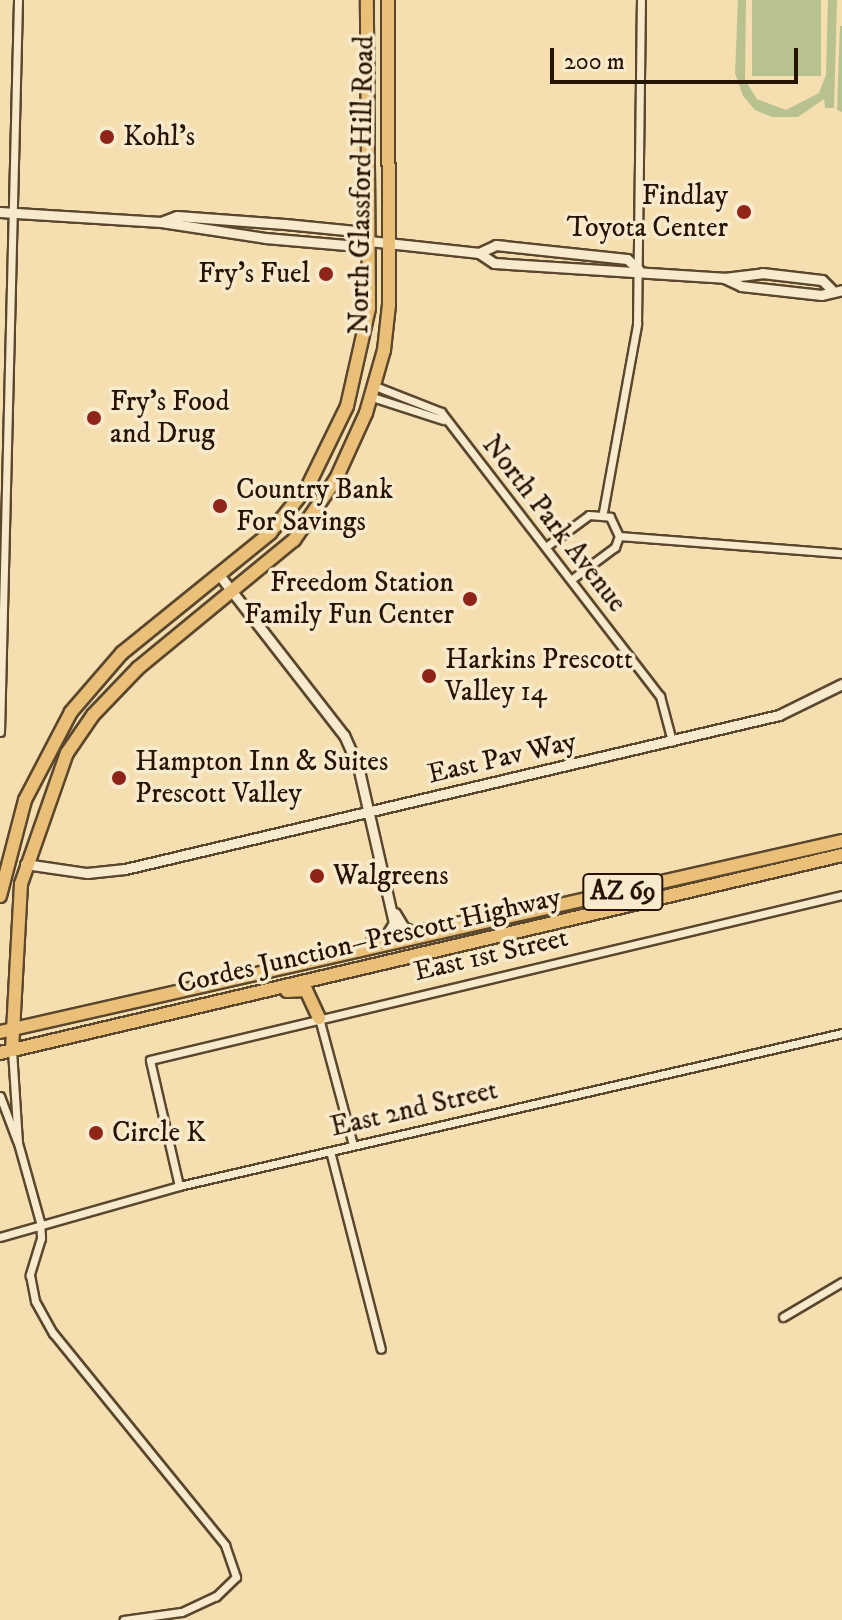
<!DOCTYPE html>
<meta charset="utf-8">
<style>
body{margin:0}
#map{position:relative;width:842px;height:1620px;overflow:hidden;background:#f5dfb1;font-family:"IM FELL DW Pica",serif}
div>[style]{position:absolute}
.green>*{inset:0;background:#b8c28e;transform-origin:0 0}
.roads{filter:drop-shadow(2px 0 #5a472d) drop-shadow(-2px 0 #5a472d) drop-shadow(0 2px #5a472d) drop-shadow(0 -2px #5a472d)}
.minor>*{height:7px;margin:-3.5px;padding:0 3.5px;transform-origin:3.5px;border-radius:3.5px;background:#f8eacc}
.tertiary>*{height:9px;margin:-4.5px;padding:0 4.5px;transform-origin:4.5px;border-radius:4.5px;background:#f8eacc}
.primary>*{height:12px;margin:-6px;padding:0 6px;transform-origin:6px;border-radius:6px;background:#eac078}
.dots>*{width:22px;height:22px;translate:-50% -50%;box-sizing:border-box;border:4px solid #f8eacc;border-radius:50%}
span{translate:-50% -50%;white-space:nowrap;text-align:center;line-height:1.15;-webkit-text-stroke:7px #f8eacc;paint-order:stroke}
.shield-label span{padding:2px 6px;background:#f8eacc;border:2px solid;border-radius:6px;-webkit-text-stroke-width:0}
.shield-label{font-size:26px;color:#261401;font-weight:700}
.poi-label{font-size:28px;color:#261401}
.left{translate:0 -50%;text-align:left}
.right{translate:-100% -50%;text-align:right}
.street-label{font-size:28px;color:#261401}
.scale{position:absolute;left:550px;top:48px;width:248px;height:36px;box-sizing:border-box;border:4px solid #261401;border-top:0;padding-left:10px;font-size:24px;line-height:28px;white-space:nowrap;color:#261401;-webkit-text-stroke:6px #f8eacc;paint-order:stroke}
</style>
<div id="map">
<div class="green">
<i style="clip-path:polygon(738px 0,746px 0,745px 80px,757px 99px,786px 110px,819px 93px,826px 75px,828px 0,837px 0,834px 108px,825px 108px,824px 99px,798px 117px,772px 117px,755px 110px,743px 96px,735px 73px)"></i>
<i style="left:752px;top:0;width:69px;height:76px"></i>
<i style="clip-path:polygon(840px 26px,842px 26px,842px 112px,837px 110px)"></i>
</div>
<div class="roads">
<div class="minor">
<i style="left:375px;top:386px;width:71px;rotate:21.5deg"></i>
<i style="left:441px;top:412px;width:359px;rotate:52.4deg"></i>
<i style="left:660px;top:696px;width:47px;rotate:75.1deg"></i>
<i style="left:372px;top:397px;width:75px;rotate:17.9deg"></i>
<i style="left:603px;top:512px;width:191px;rotate:-79.7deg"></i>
<i style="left:637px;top:324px;width:324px;rotate:-89.3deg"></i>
<i style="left:619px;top:536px;width:224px;rotate:4.4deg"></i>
<i style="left:547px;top:546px;width:52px;rotate:-36.4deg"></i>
<i style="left:589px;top:515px;width:21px;rotate:5deg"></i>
<i style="left:610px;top:517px;width:21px;rotate:65deg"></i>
<i style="left:619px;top:536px;width:12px;rotate:110deg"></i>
<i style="left:615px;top:547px;width:54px;rotate:143.3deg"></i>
<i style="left:0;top:732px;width:732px;rotate:-88.59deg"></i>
<i style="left:319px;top:1018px;width:131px;rotate:75deg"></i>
<i style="left:12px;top:1050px;width:93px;rotate:86.3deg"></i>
<i style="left:18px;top:1143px;width:82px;rotate:74.4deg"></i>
<i style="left:40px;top:1222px;width:16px;rotate:86deg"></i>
<i style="left:41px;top:1238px;width:39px;rotate:107deg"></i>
<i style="left:30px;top:1275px;width:26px;rotate:79deg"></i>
<i style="left:35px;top:1301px;width:37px;rotate:61deg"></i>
<i style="left:53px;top:1333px;width:273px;rotate:50.9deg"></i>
<i style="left:225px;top:1545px;width:34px;rotate:71deg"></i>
<i style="left:236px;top:1577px;width:28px;rotate:136deg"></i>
<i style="left:216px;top:1596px;width:38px;rotate:155deg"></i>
<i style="left:181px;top:1612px;width:58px;rotate:172deg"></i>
<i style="left:0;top:1096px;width:48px;rotate:69.3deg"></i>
<i style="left:330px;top:1151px;width:204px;rotate:75.6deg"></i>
<i style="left:179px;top:1186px;width:129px;rotate:-103deg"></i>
<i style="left:150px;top:1060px;width:711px;rotate:-13.41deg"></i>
<i style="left:0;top:1237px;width:186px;rotate:-15.9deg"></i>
<i style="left:179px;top:1186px;width:680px;rotate:-12.99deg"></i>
<i style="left:783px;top:1317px;width:69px;rotate:-30.7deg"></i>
</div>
<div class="tertiary">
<i style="left:0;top:212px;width:161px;rotate:3.6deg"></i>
<i style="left:161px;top:222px;width:105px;rotate:8.7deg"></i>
<i style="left:265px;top:238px;width:93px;rotate:4.9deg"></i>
<i style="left:358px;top:246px;width:12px;rotate:-24deg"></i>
<i style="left:369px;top:241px;width:111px;rotate:6.2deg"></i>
<i style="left:161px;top:222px;width:17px;rotate:-21deg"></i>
<i style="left:177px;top:216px;width:108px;rotate:4.2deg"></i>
<i style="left:285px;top:224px;width:71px;rotate:5.6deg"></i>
<i style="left:356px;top:231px;width:16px;rotate:38deg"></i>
<i style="left:639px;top:270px;width:16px;rotate:-137deg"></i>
<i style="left:627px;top:259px;width:132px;rotate:-173.9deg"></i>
<i style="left:496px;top:245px;width:19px;rotate:155deg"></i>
<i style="left:479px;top:253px;width:18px;rotate:34deg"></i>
<i style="left:494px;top:263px;width:230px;rotate:3.7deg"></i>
<i style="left:724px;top:278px;width:19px;rotate:25deg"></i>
<i style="left:741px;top:286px;width:81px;rotate:6.4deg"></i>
<i style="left:821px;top:295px;width:22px;rotate:-13deg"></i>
<i style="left:724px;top:278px;width:38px;rotate:-7deg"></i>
<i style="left:762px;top:273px;width:60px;rotate:6.7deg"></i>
<i style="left:822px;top:280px;width:13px;rotate:45deg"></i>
<i style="left:220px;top:576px;width:202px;rotate:52.1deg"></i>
<i style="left:344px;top:735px;width:34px;rotate:66deg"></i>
<i style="left:358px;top:766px;width:161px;rotate:77.1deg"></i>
<i style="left:394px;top:923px;width:19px;rotate:122deg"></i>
<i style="left:384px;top:939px;width:14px;rotate:168deg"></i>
<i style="left:25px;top:864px;width:63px;rotate:8.3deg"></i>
<i style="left:87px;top:873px;width:38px;rotate:-6deg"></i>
<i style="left:125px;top:869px;width:672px;rotate:-13.25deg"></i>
<i style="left:779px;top:715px;width:70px;rotate:-26.2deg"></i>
<i style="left:395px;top:913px;width:17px;rotate:59deg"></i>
<i style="left:404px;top:928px;width:10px;rotate:17deg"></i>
<i style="left:414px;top:931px;width:86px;rotate:-12.1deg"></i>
</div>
<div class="primary">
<i style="left:0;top:896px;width:99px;rotate:-75.4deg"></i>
<i style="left:25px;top:800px;width:99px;rotate:-62.4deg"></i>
<i style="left:71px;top:712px;width:78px;rotate:-49.2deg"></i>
<i style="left:122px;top:653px;width:191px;rotate:-39deg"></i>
<i style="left:270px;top:533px;width:60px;rotate:-51deg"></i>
<i style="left:308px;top:486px;width:89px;rotate:-64deg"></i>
<i style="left:347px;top:406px;width:100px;rotate:-77.3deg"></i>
<i style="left:369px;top:308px;width:308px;rotate:-90.4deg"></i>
<i style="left:287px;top:991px;width:19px;rotate:-3deg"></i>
<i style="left:306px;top:990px;width:31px;rotate:65deg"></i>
<i style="left:0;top:1032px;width:863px;rotate:-12.78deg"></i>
<i style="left:12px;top:1050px;width:166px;rotate:-86.9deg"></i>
<i style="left:21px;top:884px;width:139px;rotate:-70.7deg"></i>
<i style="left:67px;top:753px;width:46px;rotate:-55.6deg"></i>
<i style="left:93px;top:715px;width:65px;rotate:-46.2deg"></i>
<i style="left:138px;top:668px;width:202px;rotate:-39.4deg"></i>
<i style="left:294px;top:540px;width:74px;rotate:-55.5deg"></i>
<i style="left:336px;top:479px;width:72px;rotate:-65.6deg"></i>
<i style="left:366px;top:413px;width:66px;rotate:-74.1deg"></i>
<i style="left:384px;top:350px;width:45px;rotate:-83.7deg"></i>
<i style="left:389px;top:305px;width:305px;rotate:-90.2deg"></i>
<i style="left:0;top:1053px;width:865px;rotate:-13.23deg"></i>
</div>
</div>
<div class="dots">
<i style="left:107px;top:137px;background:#8f2418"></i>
<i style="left:744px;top:212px;background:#8f2418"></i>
<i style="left:326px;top:274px;background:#8f2418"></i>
<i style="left:94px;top:418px;background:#8f2418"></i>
<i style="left:220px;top:506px;background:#8f2418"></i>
<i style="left:470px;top:599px;background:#8f2418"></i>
<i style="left:429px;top:676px;background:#8f2418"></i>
<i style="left:119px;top:778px;background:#8f2418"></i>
<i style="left:317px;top:876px;background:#8f2418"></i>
<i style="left:96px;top:1133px;background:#8f2418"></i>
</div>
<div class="shield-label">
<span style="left:623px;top:892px">AZ 69</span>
</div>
<div class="poi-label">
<span class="left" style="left:123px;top:137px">Kohl's</span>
<span class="right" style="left:728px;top:212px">Findlay<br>Toyota Center</span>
<span class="right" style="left:310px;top:274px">Fry's Fuel</span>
<span class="left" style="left:110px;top:418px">Fry's Food<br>and Drug</span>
<span class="left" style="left:236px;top:506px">Country Bank<br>For Savings</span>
<span class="right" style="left:454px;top:599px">Freedom Station<br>Family Fun Center</span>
<span class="left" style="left:445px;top:676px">Harkins Prescott<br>Valley 14</span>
<span class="left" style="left:135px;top:778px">Hampton Inn &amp; Suites<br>Prescott Valley</span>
<span class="left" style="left:333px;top:876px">Walgreens</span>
<span class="left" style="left:112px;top:1133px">Circle K</span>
</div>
<div class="street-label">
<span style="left:362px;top:185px;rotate:-89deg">North Glassford Hill Road</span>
<span style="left:554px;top:524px;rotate:52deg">North Park Avenue</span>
<span style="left:502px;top:758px;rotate:-13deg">East Pav Way</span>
<span style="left:369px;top:941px;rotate:-13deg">Cordes Junction–Prescott Highway</span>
<span style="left:491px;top:955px;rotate:-13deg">East 1st Street</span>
<span style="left:414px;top:1109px;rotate:-13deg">East 2nd Street</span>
</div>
<div class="scale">200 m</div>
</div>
